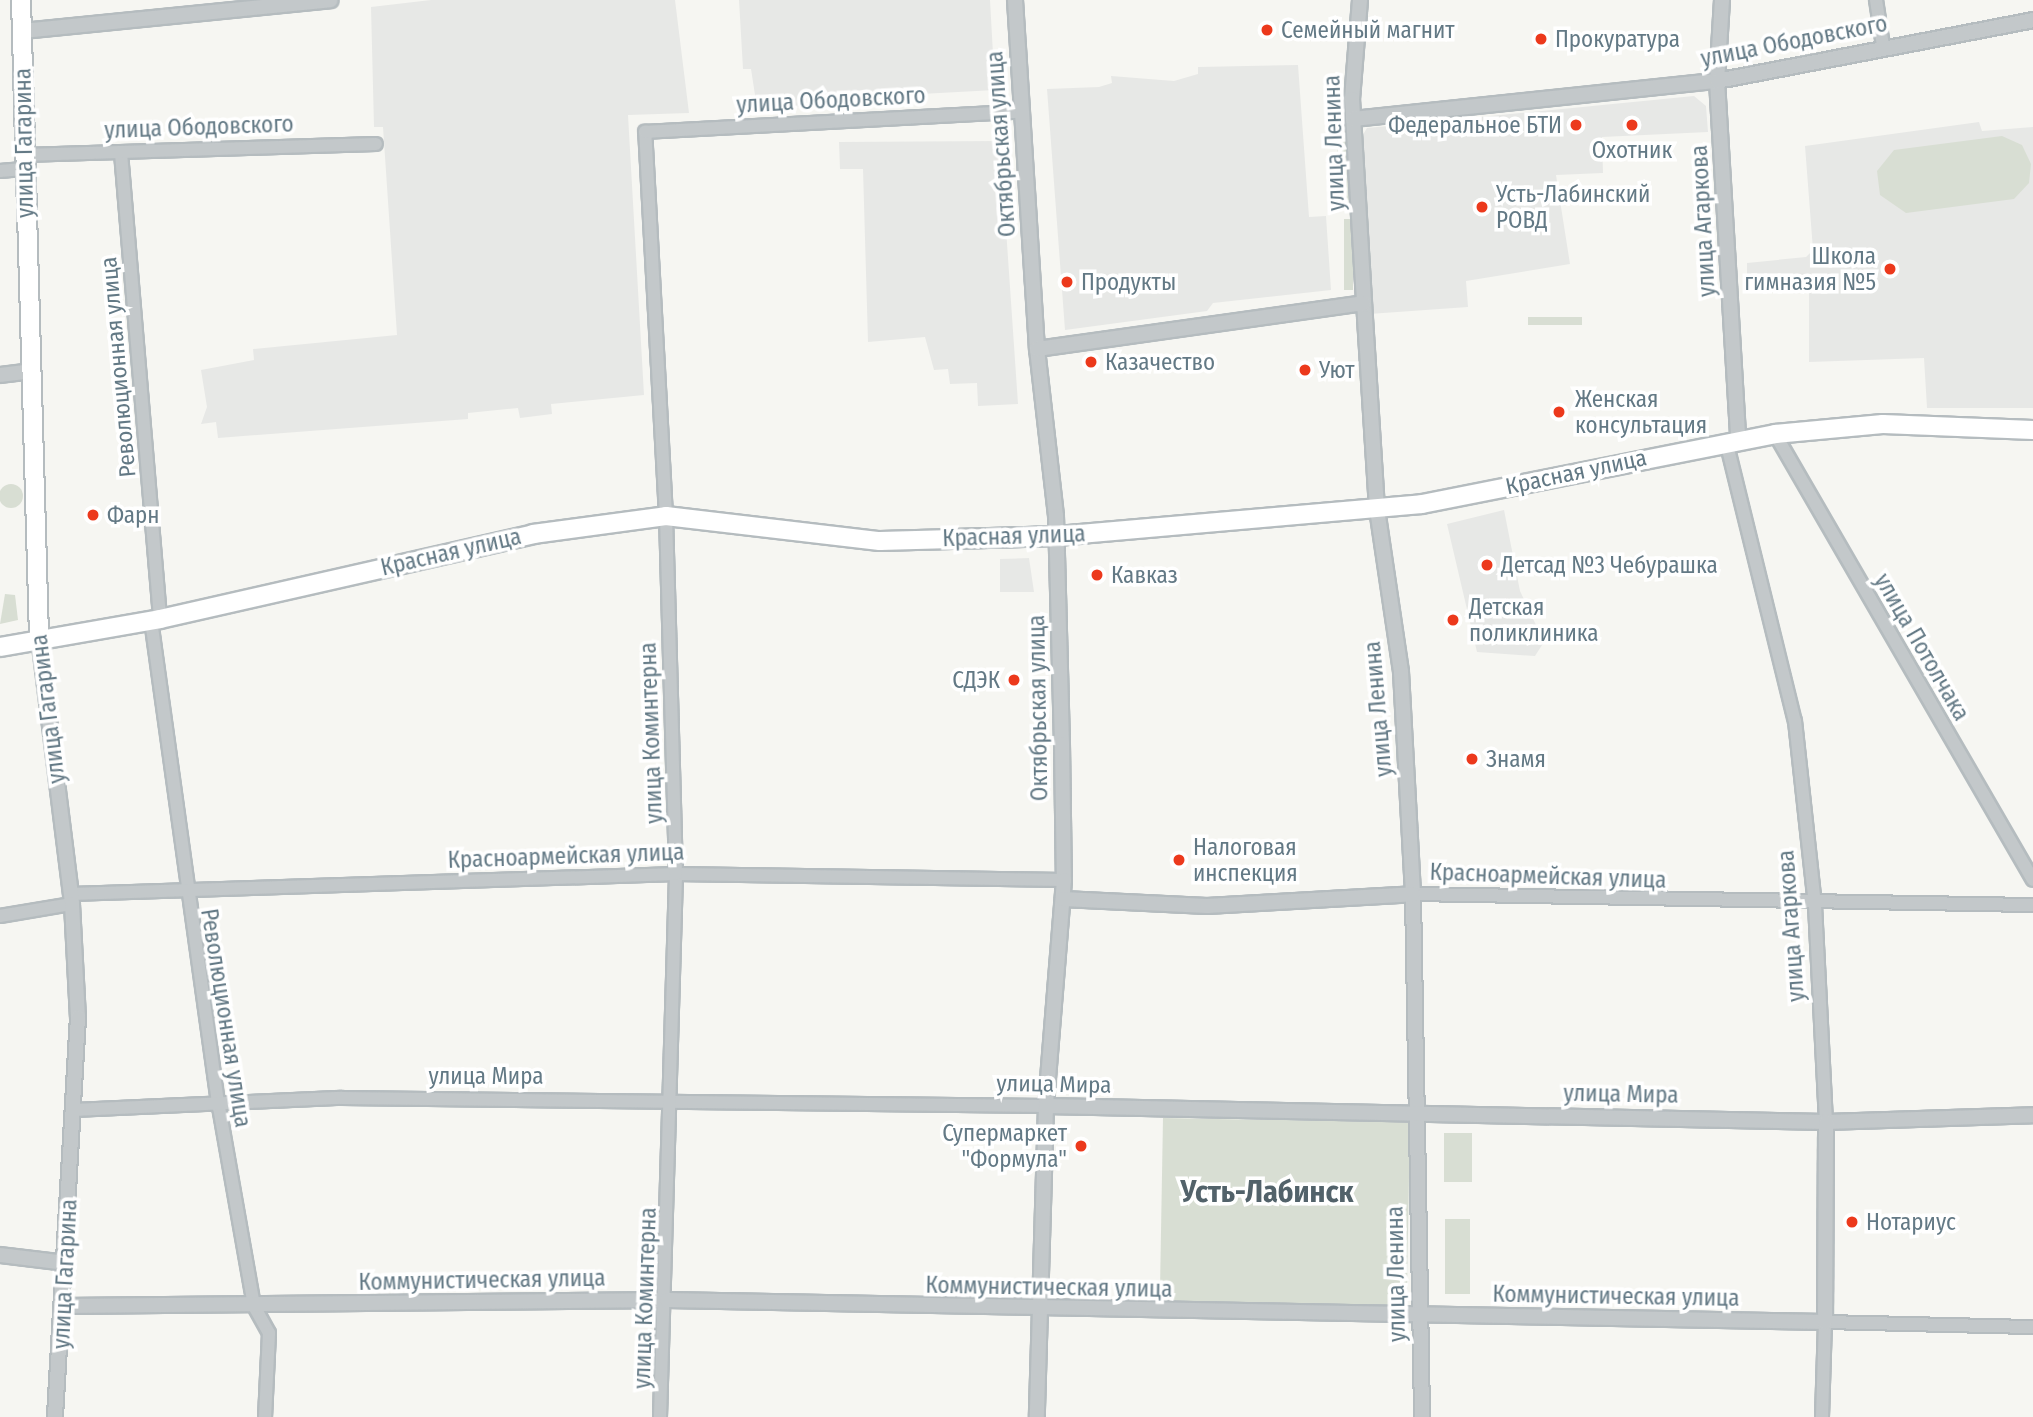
<!DOCTYPE html>
<meta charset="utf-8">
<style>
body{margin:0}
#map{position:relative;width:2033px;height:1417px;overflow:hidden;background:#f6f6f2;font-family:"Fira Sans Condensed",sans-serif}
div>[style]{position:absolute}
.built>*{inset:0;background:#e7e8e6}
.green>*{inset:0;background:#d8ded3;transform-origin:0 0}
.round{border-radius:50%}
.roads{filter:drop-shadow(2px 0 #b5bcbf) drop-shadow(-2px 0 #b5bcbf) drop-shadow(0 2px #b5bcbf) drop-shadow(0 -2px #b5bcbf)}
.minor>*{height:12px;margin:-6px;padding:0 6px;transform-origin:6px;border-radius:6px;background:#c3c8ca}
.tertiary>*{height:14px;margin:-7px;padding:0 7px;transform-origin:7px;border-radius:7px;background:#c3c8ca}
.secondary>*{height:18px;margin:-9px;padding:0 9px;transform-origin:9px;border-radius:9px;background:#fff}
.dots>*{width:19px;height:19px;translate:-50% -50%;box-sizing:border-box;border:4px solid #fff;border-radius:50%}
span{translate:-50% -50%;white-space:nowrap;text-align:center;line-height:1.15;-webkit-text-stroke:7px #fff;paint-order:stroke}
.poi-label{font-size:23px;color:#637985}
.left{translate:0 -50%;text-align:left}
.right{translate:-100% -50%;text-align:right}
.street-label{font-size:23px;color:#637985}
.district-label{font-size:30px;color:#52626a;font-weight:700}
</style>
<div id="map">
<div class="built">
<i style="clip-path:polygon(431px 0,675px 0,689px 113px,628px 115px,644px 395px,551px 404px,552px 414px,520px 418px,518px 408px,468px 413px,468px 419px,218px 438px,216px 422px,201px 424px,207px 407px,201px 370px,254px 360px,253px 349px,397px 335px,383px 127px,374px 127px,371px 7px)"></i>
<i style="clip-path:polygon(739px 0,990px 0,995px 90px,921px 94px,921px 103px,757px 108px,751px 69px,743px 69px)"></i>
<i style="clip-path:polygon(1298px 65px,1309px 217px,1326px 216px,1331px 290px,1213px 303px,1207px 311px,1065px 330px,1047px 89px,1099px 87px,1112px 83px,1111px 76px,1174px 81px,1198px 74px,1198px 67px)"></i>
<i style="clip-path:polygon(1694px 96px,1706px 106px,1708px 132px,1602px 137px,1603px 173px,1556px 175px,1570px 264px,1466px 281px,1468px 307px,1369px 314px,1358px 143px,1367px 128px)"></i>
<i style="clip-path:polygon(1979px 122px,1982px 131px,2033px 127px,2033px 408px,1927px 408px,1924px 358px,1809px 362px,1809px 275px,1747px 282px,1747px 263px,1806px 257px,1813px 250px,1805px 146px)"></i>
<i style="clip-path:polygon(1000px 141px,1018px 404px,978px 406px,977px 383px,950px 384px,948px 369px,934px 370px,925px 337px,868px 342px,863px 169px,840px 169px,839px 142px)"></i>
<i style="clip-path:polygon(1504px 510px,1520px 591px,1544px 642px,1535px 656px,1477px 652px,1447px 524px)"></i>
<i style="clip-path:polygon(1029px 558px,1034px 592px,1000px 592px,1000px 559px)"></i>
</div>
<div class="green">
<i style="clip-path:polygon(2002px 136px,2022px 145px,2031px 164px,2029px 183px,2014px 199px,1906px 213px,1880px 195px,1877px 171px,1894px 150px)"></i>
<i style="left:1347px;top:138px;width:66px;height:10px;rotate:87deg"></i>
<i style="left:1344px;top:219px;width:9px;height:71px"></i>
<i style="left:1582px;top:317px;width:8px;height:54px;rotate:90deg"></i>
<i class="round" style="left:-1px;top:484px;width:24px;height:24px"></i>
<i style="clip-path:polygon(5px 594px,15px 595px,18px 620px,0 624px)"></i>
<i style="left:1163px;top:1118px;width:247px;height:188px;rotate:1deg"></i>
<i style="left:1472px;top:1133px;width:49px;height:28px;rotate:90deg"></i>
<i style="left:1445px;top:1219px;width:25px;height:75px"></i>
</div>
<div class="roads">
<div class="minor">
<i style="left:1876px;top:0;width:47px;rotate:81.3deg"></i>
<i style="left:121px;top:153px;width:468px;rotate:85.2deg"></i>
<i style="left:24px;top:155px;width:352px;rotate:-1.8deg"></i>
<i style="left:0;top:171px;width:23px;rotate:-5deg"></i>
<i style="left:1775px;top:434px;width:515px;rotate:59.95deg"></i>
<i style="left:1726px;top:441px;width:288px;rotate:76.2deg"></i>
<i style="left:1795px;top:721px;width:185px;rotate:83.8deg"></i>
<i style="left:1815px;top:905px;width:217px;rotate:87.1deg"></i>
<i style="left:151px;top:620px;width:492px;rotate:82.1deg"></i>
<i style="left:219px;top:1107px;width:202px;rotate:80deg"></i>
<i style="left:254px;top:1306px;width:31px;rotate:61deg"></i>
<i style="left:269px;top:1333px;width:84px;rotate:92.7deg"></i>
<i style="left:71px;top:894px;width:605px;rotate:-1.89deg"></i>
<i style="left:676px;top:874px;width:388px;rotate:0.9deg"></i>
<i style="left:1413px;top:894px;width:620px;rotate:1.02deg"></i>
<i style="left:0;top:916px;width:73px;rotate:-9.5deg"></i>
<i style="left:74px;top:1110px;width:268px;rotate:-2.6deg"></i>
<i style="left:342px;top:1098px;width:704px;rotate:0.65deg"></i>
<i style="left:660px;top:1417px;width:543px;rotate:-88.31deg"></i>
<i style="left:676px;top:874px;width:358px;rotate:-91.6deg"></i>
<i style="left:666px;top:516px;width:385px;rotate:-93.1deg"></i>
<i style="left:645px;top:132px;width:376px;rotate:-3.1deg"></i>
<i style="left:1822px;top:1417px;width:95px;rotate:-88.2deg"></i>
<i style="left:1825px;top:1322px;width:208px;rotate:1.4deg"></i>
</div>
<div class="tertiary">
<i style="left:1015px;top:0;width:350px;rotate:86.4deg"></i>
<i style="left:1037px;top:349px;width:168px;rotate:83.5deg"></i>
<i style="left:1056px;top:516px;width:228px;rotate:88.5deg"></i>
<i style="left:1062px;top:744px;width:136px;rotate:89.2deg"></i>
<i style="left:1064px;top:880px;width:227px;rotate:94.6deg"></i>
<i style="left:1046px;top:1106px;width:311px;rotate:91.7deg"></i>
<i style="left:1360px;top:0;width:99px;rotate:94.6deg"></i>
<i style="left:1352px;top:99px;width:219px;rotate:86.6deg"></i>
<i style="left:1365px;top:318px;width:191px;rotate:86.4deg"></i>
<i style="left:1377px;top:509px;width:165px;rotate:81.6deg"></i>
<i style="left:1401px;top:672px;width:222px;rotate:86.9deg"></i>
<i style="left:1413px;top:894px;width:523px;rotate:89.01deg"></i>
<i style="left:1722px;top:0;width:81px;rotate:93.5deg"></i>
<i style="left:1717px;top:81px;width:359px;rotate:86.6deg"></i>
<i style="left:22px;top:31px;width:310px;rotate:-5.7deg"></i>
<i style="left:1353px;top:119px;width:366px;rotate:-6deg"></i>
<i style="left:1717px;top:81px;width:322px;rotate:-10.9deg"></i>
<i style="left:1037px;top:349px;width:330px;rotate:-8deg"></i>
<i style="left:0;top:375px;width:32px;rotate:-7deg"></i>
<i style="left:39px;top:638px;width:268px;rotate:82.9deg"></i>
<i style="left:72px;top:904px;width:113px;rotate:87deg"></i>
<i style="left:78px;top:1017px;width:401px;rotate:93.3deg"></i>
<i style="left:1063px;top:899px;width:144px;rotate:2.8deg"></i>
<i style="left:1207px;top:906px;width:206px;rotate:-3.3deg"></i>
<i style="left:1046px;top:1106px;width:780px;rotate:1.18deg"></i>
<i style="left:1826px;top:1122px;width:207px;rotate:-1.9deg"></i>
<i style="left:0;top:1255px;width:66px;rotate:6.9deg"></i>
<i style="left:64px;top:1306px;width:603px;rotate:-0.57deg"></i>
<i style="left:667px;top:1300px;width:1158px;rotate:1.09deg"></i>
<i style="left:1825px;top:1322px;width:200px;rotate:-89.7deg"></i>
</div>
<div class="secondary">
<i style="left:21px;top:0;width:638px;rotate:88.38deg"></i>
<i style="left:0;top:647px;width:162px;rotate:-9.9deg"></i>
<i style="left:160px;top:619px;width:383px;rotate:-12.8deg"></i>
<i style="left:533px;top:534px;width:134px;rotate:-7.7deg"></i>
<i style="left:666px;top:516px;width:215px;rotate:6.7deg"></i>
<i style="left:880px;top:541px;width:177px;rotate:-1.6deg"></i>
<i style="left:1057px;top:536px;width:366px;rotate:-5deg"></i>
<i style="left:1422px;top:504px;width:360px;rotate:-11.2deg"></i>
<i style="left:1775px;top:434px;width:108px;rotate:-5.3deg"></i>
<i style="left:1883px;top:424px;width:150px;rotate:2.3deg"></i>
</div>
</div>
<div class="dots">
<i style="left:1267px;top:30px;background:#ec391c"></i>
<i style="left:1541px;top:39px;background:#ec391c"></i>
<i style="left:1576px;top:125px;background:#ec391c"></i>
<i style="left:1632px;top:125px;background:#ec391c"></i>
<i style="left:1482px;top:207px;background:#ec391c"></i>
<i style="left:1890px;top:269px;background:#ec391c"></i>
<i style="left:1067px;top:282px;background:#ec391c"></i>
<i style="left:1091px;top:362px;background:#ec391c"></i>
<i style="left:1305px;top:370px;background:#ec391c"></i>
<i style="left:1559px;top:412px;background:#ec391c"></i>
<i style="left:93px;top:515px;background:#ec391c"></i>
<i style="left:1487px;top:565px;background:#ec391c"></i>
<i style="left:1097px;top:575px;background:#ec391c"></i>
<i style="left:1453px;top:620px;background:#ec391c"></i>
<i style="left:1014px;top:680px;background:#ec391c"></i>
<i style="left:1472px;top:759px;background:#ec391c"></i>
<i style="left:1179px;top:860px;background:#ec391c"></i>
<i style="left:1081px;top:1146px;background:#ec391c"></i>
<i style="left:1852px;top:1222px;background:#ec391c"></i>
</div>
<div class="poi-label">
<span class="left" style="left:1281px;top:30px">Семейный магнит</span>
<span class="left" style="left:1555px;top:39px">Прокуратура</span>
<span class="right" style="left:1562px;top:125px">Федеральное БТИ</span>
<span style="left:1632px;top:150px">Охотник</span>
<span class="left" style="left:1496px;top:207px">Усть-Лабинский<br>РОВД</span>
<span class="right" style="left:1876px;top:269px">Школа<br>гимназия №5</span>
<span class="left" style="left:1081px;top:282px">Продукты</span>
<span class="left" style="left:1105px;top:362px">Казачество</span>
<span class="left" style="left:1319px;top:370px">Уют</span>
<span class="left" style="left:1575px;top:412px">Женская<br>консультация</span>
<span class="left" style="left:107px;top:515px">Фарн</span>
<span class="left" style="left:1501px;top:565px">Детсад №3 Чебурашка</span>
<span class="left" style="left:1111px;top:575px">Кавказ</span>
<span class="left" style="left:1469px;top:620px">Детская<br>поликлиника</span>
<span class="right" style="left:1000px;top:680px">СДЭК</span>
<span class="left" style="left:1486px;top:759px">Знамя</span>
<span class="left" style="left:1193px;top:860px">Налоговая<br>инспекция</span>
<span class="right" style="left:1067px;top:1146px">Супермаркет<br>"Формула"</span>
<span class="left" style="left:1866px;top:1222px">Нотариус</span>
</div>
<div class="street-label">
<span style="left:1794px;top:41px;rotate:-11deg">улица Ободовского</span>
<span style="left:831px;top:100px;rotate:-3deg">улица Ободовского</span>
<span style="left:199px;top:127px;rotate:-2deg">улица Ободовского</span>
<span style="left:24px;top:143px;rotate:-91deg">улица Гагарина</span>
<span style="left:1334px;top:143px;rotate:-92deg">улица Ленина</span>
<span style="left:1001px;top:144px;rotate:-94deg">Октябрьская улица</span>
<span style="left:1703px;top:221px;rotate:-93deg">улица Агаркова</span>
<span style="left:118px;top:367px;rotate:-95deg">Революционная улица</span>
<span style="left:1576px;top:472px;rotate:-12deg">Красная улица</span>
<span style="left:1014px;top:536px;rotate:-2deg">Красная улица</span>
<span style="left:451px;top:552px;rotate:-13deg">Красная улица</span>
<span style="left:1922px;top:647px;rotate:60deg">улица Потолчака</span>
<span style="left:1038px;top:708px;rotate:-91deg">Октябрьская улица</span>
<span style="left:48px;top:709px;rotate:-97deg">улица Гагарина</span>
<span style="left:1378px;top:709px;rotate:-95deg">улица Ленина</span>
<span style="left:651px;top:733px;rotate:-92deg">улица Коминтерна</span>
<span style="left:566px;top:856px;rotate:-2deg">Красноармейская улица</span>
<span style="left:1548px;top:876px;rotate:2deg">Красноармейская улица</span>
<span style="left:1791px;top:926px;rotate:-94deg">улица Агаркова</span>
<span style="left:226px;top:1018px;rotate:81deg">Революционная улица</span>
<span style="left:486px;top:1076px">улица Мира</span>
<span style="left:1054px;top:1084px;rotate:1deg">улица Мира</span>
<span style="left:1621px;top:1094px;rotate:1deg">улица Мира</span>
<span style="left:65px;top:1274px;rotate:-87deg">улица Гагарина</span>
<span style="left:1396px;top:1274px;rotate:-91deg">улица Ленина</span>
<span style="left:482px;top:1280px;rotate:-1deg">Коммунистическая улица</span>
<span style="left:1049px;top:1287px;rotate:1deg">Коммунистическая улица</span>
<span style="left:1616px;top:1296px;rotate:1deg">Коммунистическая улица</span>
<span style="left:645px;top:1298px;rotate:-88deg">улица Коминтерна</span>
</div>
<div class="district-label">
<span style="left:1267px;top:1192px">Усть-Лабинск</span>
</div>
</div>
